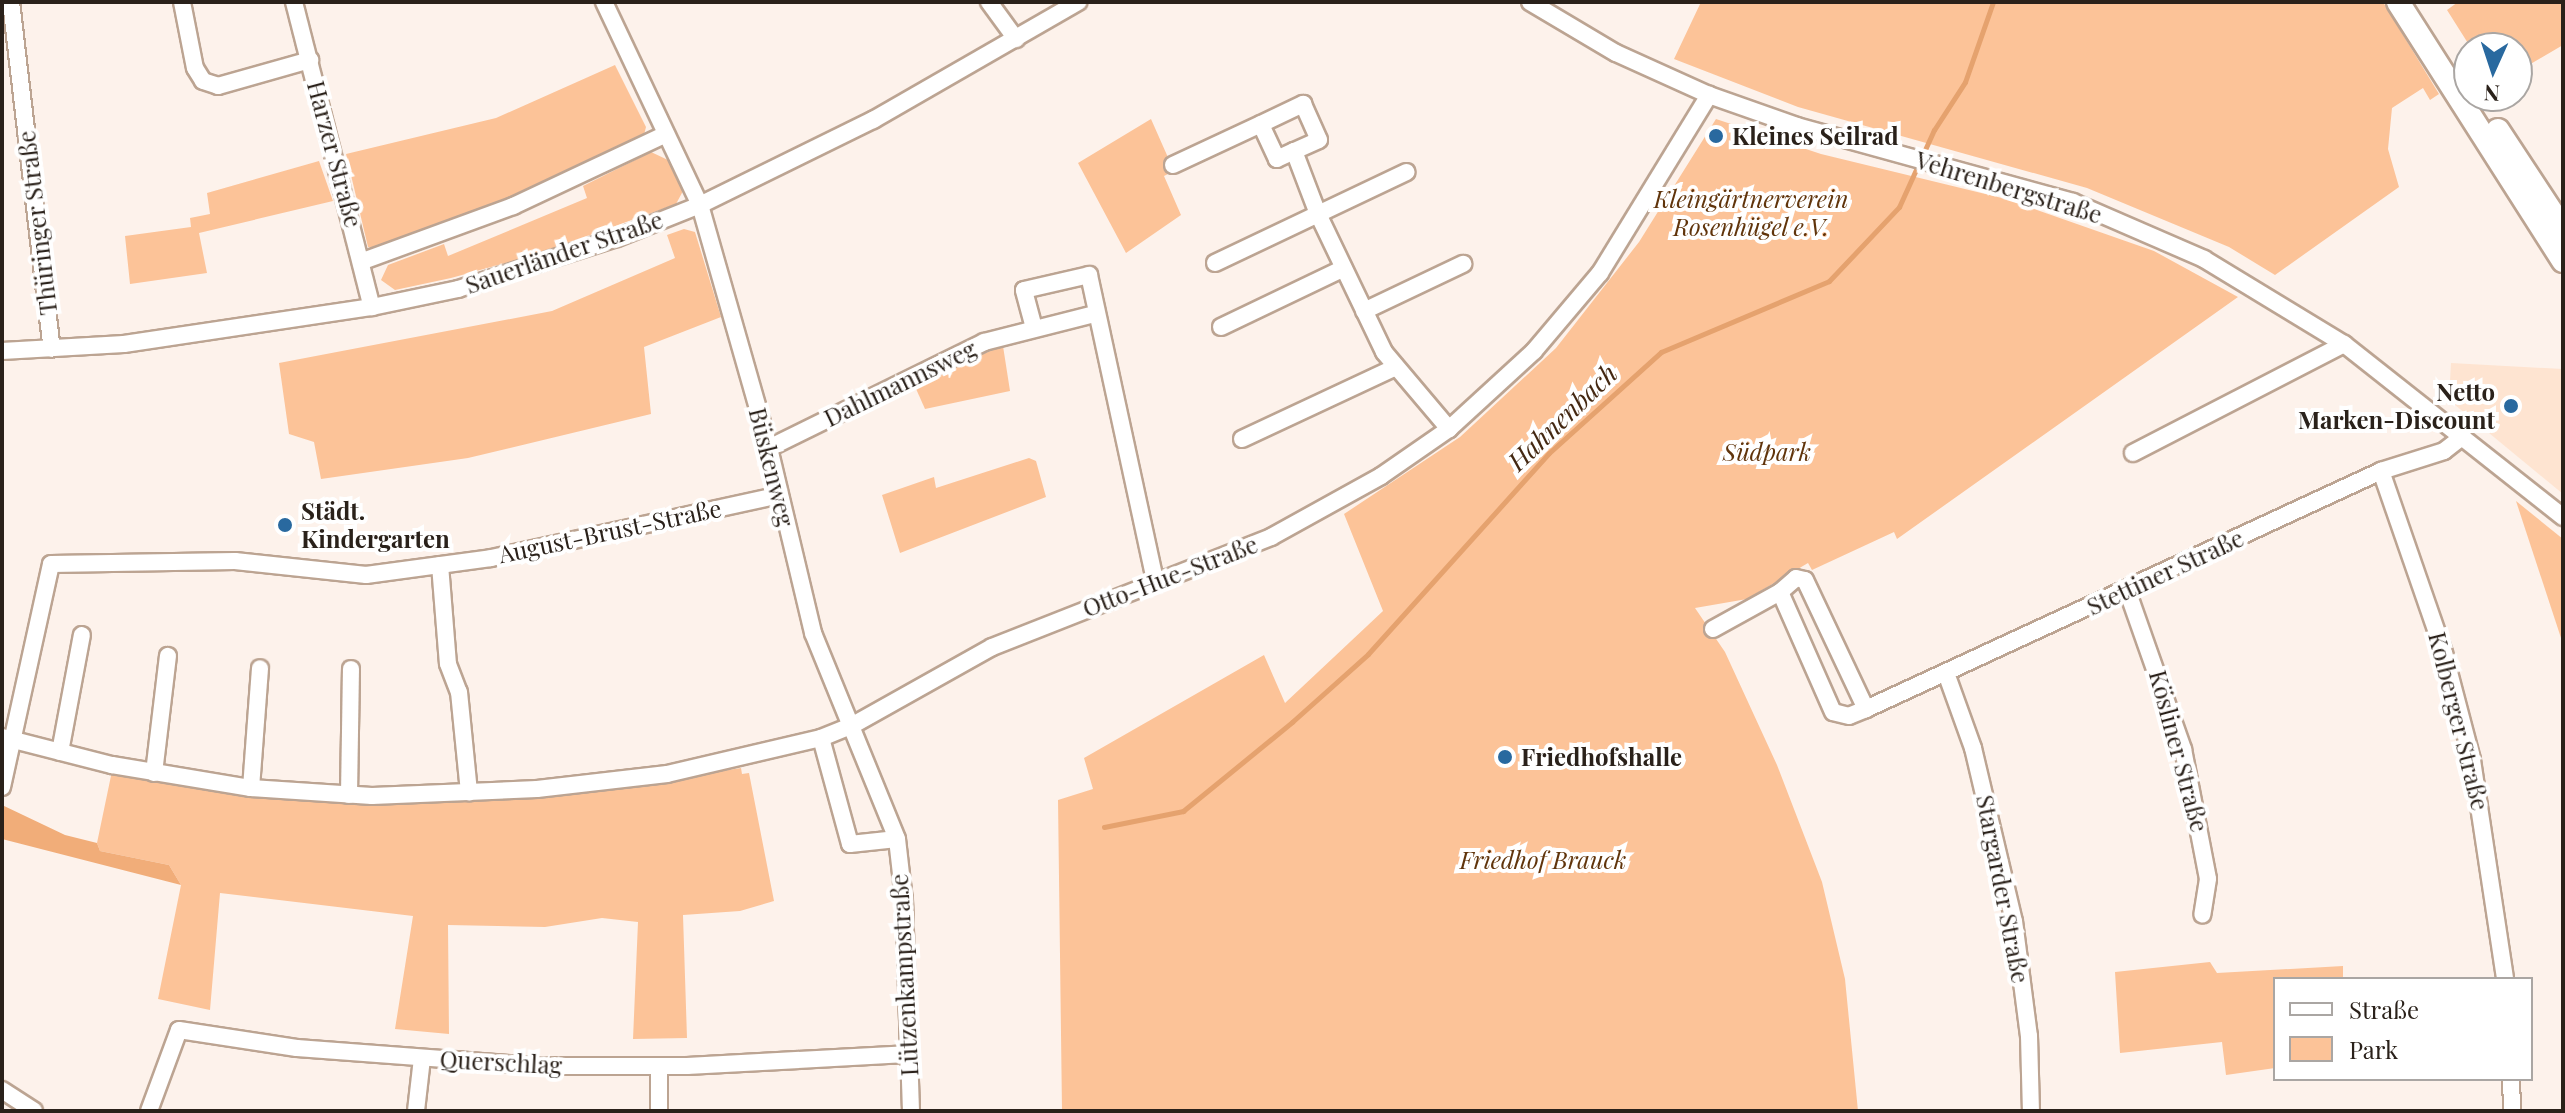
<!DOCTYPE html>
<meta charset="utf-8">
<style>
body{margin:0}
#map{position:relative;width:2565px;height:1113px;overflow:hidden;background:#fdf2eb;font-family:"Playfair Display",serif}
div>[style]{position:absolute}
.built>*{inset:0;background:#fee4d1}
.green>*{inset:0;background:#fcc398}
.forest>*{inset:0;background:#f1ad79}
.stream>*{height:5px;margin:-2.5px;padding:0 2.5px;transform-origin:2.5px;border-radius:2.5px;background:#e5a26e}
.roads{filter:drop-shadow(2px 0 #bca492) drop-shadow(-2px 0 #bca492) drop-shadow(0 2px #bca492) drop-shadow(0 -2px #bca492)}
.street>*{height:16px;margin:-8px;padding:0 8px;transform-origin:8px;border-radius:8px;background:#fff}
.secondary>*{height:22px;margin:-11px;padding:0 11px;transform-origin:11px;border-radius:11px;background:#fff}
.dots>*{width:22px;height:22px;translate:-50% -50%;box-sizing:border-box;border:4px solid #fff;border-radius:50%}
span{translate:-50% -50%;white-space:nowrap;text-align:center;line-height:1.15;-webkit-text-stroke:8px #fff;paint-order:stroke}
.poi-label{font-size:24px;color:#2a211a;font-weight:700}
.left{translate:0 -50%;text-align:left}
.right{translate:-100% -50%;text-align:right}
.street-label{font-size:24px;color:#2a211a}
.park-label{font-size:24px;color:#60340b;font-style:italic}
.water-label{font-size:26px;color:#442812;font-style:italic}
.frame{position:absolute;inset:0;border:4px solid #2a211a;pointer-events:none}
.legend{position:absolute;left:2273px;top:977px;width:260px;height:104px;box-sizing:border-box;background:#fff;border:2px solid #aaa6a3;margin:0;padding:10px 14px;list-style:none;font-size:24px;color:#2a211a}
.legend li{display:flex;align-items:center;gap:16px;height:40px}
.legend b{width:40px;border:2px solid #aaa6a3}
.north{position:absolute;left:2453px;top:32px;width:80px;height:80px;box-sizing:border-box;background:#fff;border:2px solid #aaa6a3;border-radius:50%;rotate:183deg;font-size:22px;font-weight:700;line-height:32px;text-align:center;color:#2a211a}
.north::after{content:'';display:block;margin:auto;width:28px;height:36px;background:#29699f;clip-path:polygon(50% 0,100% 100%,50% 72%,0 100%)}
</style>
<div id="map">
<div class="built">
<i style="clip-path:polygon(2451px 363px,2563px 369px,2563px 494px,2449px 400px)"></i>
</div>
<div class="green">
<i style="clip-path:polygon(1701px 2px,2383px 2px,2439px 94px,2430px 100px,2423px 88px,2392px 108px,2388px 149px,2399px 187px,2275px 275px,2229px 247px,2087px 188px,1798px 107px,1674px 59px)"></i>
<i style="clip-path:polygon(2458px 2px,2563px 2px,2563px 45px,2517px 72px,2517px 48px,2471px 48px,2447px 10px)"></i>
<i style="clip-path:polygon(615px 65px,646px 127px,644px 135px,505px 203px,376px 249px,368px 247px,346px 154px,496px 118px)"></i>
<i style="clip-path:polygon(1151px 119px,1174px 171px,1164px 176px,1181px 215px,1126px 253px,1078px 163px)"></i>
<i style="clip-path:polygon(1716px 119px,1821px 154px,2006px 199px,2154px 251px,2238px 297px,1897px 539px,1894px 532px,1812px 570px,1808px 563px,1747px 599px,1695px 608px,1725px 652px,1777px 765px,1822px 882px,1845px 979px,1858px 1111px,1062px 1111px,1058px 800px,1093px 789px,1084px 758px,1264px 655px,1285px 703px,1383px 611px,1344px 514px,1460px 437px,1556px 348px,1639px 242px)"></i>
<i style="clip-path:polygon(651px 152px,668px 160px,683px 191px,676px 204px,535px 255px,451px 278px,395px 290px,381px 280px,388px 265px,444px 244px,448px 256px,587px 198px,583px 186px)"></i>
<i style="clip-path:polygon(319px 161px,333px 201px,199px 233px,207px 273px,130px 284px,125px 236px,191px 227px,190px 218px,210px 214px,207px 193px)"></i>
<i style="clip-path:polygon(684px 229px,695px 232px,721px 317px,644px 347px,651px 414px,468px 458px,321px 479px,314px 442px,289px 434px,279px 363px,552px 311px,675px 258px,667px 235px)"></i>
<i style="clip-path:polygon(1003px 346px,1010px 391px,925px 409px,913px 382px)"></i>
<i style="clip-path:polygon(1029px 458px,1036px 461px,1046px 497px,900px 553px,882px 495px,934px 477px,936px 488px)"></i>
<i style="clip-path:polygon(2516px 501px,2563px 539px,2563px 644px,2562px 641px)"></i>
<i style="clip-path:polygon(741px 768px,742px 774px,749px 773px,774px 901px,740px 911px,683px 915px,687px 1038px,633px 1039px,638px 922px,602px 918px,545px 927px,448px 925px,449px 1034px,395px 1029px,413px 916px,220px 893px,210px 1010px,158px 999px,181px 885px,169px 865px,100px 851px,97px 843px,112px 771px,262px 796px,437px 803px,554px 797px)"></i>
<i style="clip-path:polygon(2210px 962px,2217px 973px,2343px 966px,2343px 979px,2275px 979px,2275px 1068px,2226px 1075px,2222px 1042px,2120px 1053px,2115px 972px)"></i>
</div>
<div class="forest">
<i style="clip-path:polygon(2px 805px,65px 835px,97px 843px,100px 851px,169px 865px,181px 885px,2px 839px)"></i>
</div>
<div class="stream">
<i style="left:1104px;top:827px;width:81px;rotate:-11.4deg"></i>
<i style="left:1183px;top:811px;width:141px;rotate:-39.2deg"></i>
<i style="left:1292px;top:722px;width:102px;rotate:-41.8deg"></i>
<i style="left:1368px;top:654px;width:270px;rotate:-48deg"></i>
<i style="left:1549px;top:453px;width:151px;rotate:-42deg"></i>
<i style="left:1661px;top:352px;width:182px;rotate:-22.9deg"></i>
<i style="left:1829px;top:281px;width:102px;rotate:-46.6deg"></i>
<i style="left:1899px;top:207px;width:85px;rotate:-65.6deg"></i>
<i style="left:1934px;top:130px;width:57px;rotate:-57.1deg"></i>
<i style="left:1965px;top:82px;width:85px;rotate:-70.7deg"></i>
</div>
<div class="roads">
<div class="street">
<i style="left:11px;top:2px;width:349px;rotate:83.3deg"></i>
<i style="left:182px;top:2px;width:67px;rotate:78.9deg"></i>
<i style="left:195px;top:68px;width:15px;rotate:58deg"></i>
<i style="left:203px;top:81px;width:16px;rotate:18deg"></i>
<i style="left:218px;top:86px;width:96px;rotate:-15.8deg"></i>
<i style="left:294px;top:2px;width:315px;rotate:75.7deg"></i>
<i style="left:604px;top:2px;width:225px;rotate:64.7deg"></i>
<i style="left:700px;top:205px;width:253px;rotate:74.1deg"></i>
<i style="left:769px;top:448px;width:190px;rotate:76.6deg"></i>
<i style="left:813px;top:633px;width:222px;rotate:67.8deg"></i>
<i style="left:897px;top:839px;width:61px;rotate:83.5deg"></i>
<i style="left:904px;top:900px;width:211px;rotate:88.1deg"></i>
<i style="left:989px;top:2px;width:46px;rotate:53.9deg"></i>
<i style="left:1530px;top:2px;width:100px;rotate:30.7deg"></i>
<i style="left:1616px;top:53px;width:102px;rotate:24.3deg"></i>
<i style="left:1709px;top:95px;width:93px;rotate:19.4deg"></i>
<i style="left:1797px;top:126px;width:286px;rotate:15.4deg"></i>
<i style="left:2073px;top:202px;width:143px;rotate:23.5deg"></i>
<i style="left:2204px;top:259px;width:164px;rotate:31.3deg"></i>
<i style="left:2344px;top:344px;width:279px;rotate:38.3deg"></i>
<i style="left:1294px;top:151px;width:19px;rotate:155deg"></i>
<i style="left:1277px;top:159px;width:38px;rotate:-115deg"></i>
<i style="left:1261px;top:124px;width:47px;rotate:-25.5deg"></i>
<i style="left:1303px;top:104px;width:39px;rotate:66deg"></i>
<i style="left:1319px;top:140px;width:27px;rotate:156deg"></i>
<i style="left:1294px;top:151px;width:67px;rotate:69.1deg"></i>
<i style="left:1318px;top:214px;width:153px;rotate:64.4deg"></i>
<i style="left:1384px;top:352px;width:101px;rotate:49.8deg"></i>
<i style="left:1173px;top:165px;width:97px;rotate:-25deg"></i>
<i style="left:363px;top:261px;width:160px;rotate:-20.1deg"></i>
<i style="left:513px;top:206px;width:169px;rotate:-25.2deg"></i>
<i style="left:1215px;top:263px;width:212px;rotate:-25.4deg"></i>
<i style="left:1364px;top:311px;width:110px;rotate:-25.4deg"></i>
<i style="left:1221px;top:327px;width:136px;rotate:-25.6deg"></i>
<i style="left:1034px;top:328px;width:39px;rotate:-105deg"></i>
<i style="left:1024px;top:290px;width:67px;rotate:-13deg"></i>
<i style="left:1089px;top:275px;width:312px;rotate:77.8deg"></i>
<i style="left:2px;top:351px;width:122px;rotate:-3.3deg"></i>
<i style="left:124px;top:344px;width:251px;rotate:-8.5deg"></i>
<i style="left:372px;top:307px;width:88px;rotate:-11.8deg"></i>
<i style="left:458px;top:289px;width:167px;rotate:-17.8deg"></i>
<i style="left:617px;top:238px;width:89px;rotate:-21.7deg"></i>
<i style="left:700px;top:205px;width:193px;rotate:-26.2deg"></i>
<i style="left:873px;top:120px;width:237px;rotate:-29.9deg"></i>
<i style="left:1242px;top:439px;width:170px;rotate:-25.1deg"></i>
<i style="left:769px;top:448px;width:240px;rotate:-26.2deg"></i>
<i style="left:984px;top:342px;width:114px;rotate:-14.2deg"></i>
<i style="left:2133px;top:453px;width:237px;rotate:-27.3deg"></i>
<i style="left:2381px;top:471px;width:193px;rotate:70.9deg"></i>
<i style="left:2444px;top:653px;width:111px;rotate:75.3deg"></i>
<i style="left:2472px;top:760px;width:221px;rotate:81.4deg"></i>
<i style="left:440px;top:565px;width:99px;rotate:85.4deg"></i>
<i style="left:448px;top:664px;width:30px;rotate:69deg"></i>
<i style="left:459px;top:692px;width:101px;rotate:84.3deg"></i>
<i style="left:1796px;top:578px;width:9px;rotate:13deg"></i>
<i style="left:1805px;top:580px;width:143px;rotate:64.7deg"></i>
<i style="left:1866px;top:709px;width:18px;rotate:158deg"></i>
<i style="left:1849px;top:716px;width:16px;rotate:-166deg"></i>
<i style="left:1833px;top:712px;width:131px;rotate:-113.8deg"></i>
<i style="left:1780px;top:592px;width:21px;rotate:-41deg"></i>
<i style="left:2127px;top:590px;width:169px;rotate:70.6deg"></i>
<i style="left:2183px;top:749px;width:132px;rotate:79.1deg"></i>
<i style="left:2208px;top:879px;width:36px;rotate:99deg"></i>
<i style="left:1713px;top:629px;width:77px;rotate:-28.9deg"></i>
<i style="left:1946px;top:673px;width:80px;rotate:70.2deg"></i>
<i style="left:1973px;top:748px;width:178px;rotate:76.7deg"></i>
<i style="left:2014px;top:921px;width:116px;rotate:82.6deg"></i>
<i style="left:2029px;top:1036px;width:75px;rotate:88.5deg"></i>
<i style="left:1866px;top:709px;width:567px;rotate:-24.8deg"></i>
<i style="left:2381px;top:471px;width:66px;rotate:-17.6deg"></i>
<i style="left:2444px;top:451px;width:24px;rotate:-38deg"></i>
<i style="left:2px;top:737px;width:114px;rotate:14.3deg"></i>
<i style="left:112px;top:765px;width:141px;rotate:9.4deg"></i>
<i style="left:251px;top:788px;width:121px;rotate:3.8deg"></i>
<i style="left:372px;top:796px;width:165px;rotate:-2.4deg"></i>
<i style="left:537px;top:789px;width:131px;rotate:-6.6deg"></i>
<i style="left:667px;top:774px;width:158px;rotate:-13.2deg"></i>
<i style="left:821px;top:738px;width:35px;rotate:-22deg"></i>
<i style="left:853px;top:725px;width:159px;rotate:-29.3deg"></i>
<i style="left:992px;top:647px;width:300px;rotate:-21.5deg"></i>
<i style="left:1271px;top:537px;width:126px;rotate:-29deg"></i>
<i style="left:1381px;top:476px;width:83px;rotate:-34.7deg"></i>
<i style="left:1449px;top:429px;width:115px;rotate:-42.5deg"></i>
<i style="left:1534px;top:351px;width:102px;rotate:-49.8deg"></i>
<i style="left:1600px;top:273px;width:209px;rotate:-58.5deg"></i>
<i style="left:821px;top:738px;width:110px;rotate:74.7deg"></i>
<i style="left:850px;top:844px;width:47px;rotate:-6.1deg"></i>
<i style="left:60px;top:752px;width:119px;rotate:-79.4deg"></i>
<i style="left:154px;top:773px;width:118px;rotate:-83.2deg"></i>
<i style="left:2px;top:787px;width:228px;rotate:-77.6deg"></i>
<i style="left:51px;top:564px;width:184px;rotate:-0.9deg"></i>
<i style="left:235px;top:561px;width:132px;rotate:6.1deg"></i>
<i style="left:366px;top:575px;width:126px;rotate:-7.7deg"></i>
<i style="left:491px;top:558px;width:295px;rotate:-12.3deg"></i>
<i style="left:251px;top:788px;width:120px;rotate:-85.7deg"></i>
<i style="left:349px;top:795px;width:126px;rotate:-89.1deg"></i>
<i style="left:2511px;top:1079px;width:32px;rotate:88deg"></i>
<i style="left:2px;top:1090px;width:38px;rotate:33deg"></i>
<i style="left:149px;top:1111px;width:86px;rotate:-69.7deg"></i>
<i style="left:179px;top:1030px;width:119px;rotate:8.7deg"></i>
<i style="left:297px;top:1048px;width:242px;rotate:4.3deg"></i>
<i style="left:538px;top:1066px;width:149px"></i>
<i style="left:687px;top:1066px;width:224px;rotate:-3.1deg"></i>
<i style="left:416px;top:1111px;width:53px;rotate:-83.5deg"></i>
<i style="left:659px;top:1111px;width:45px;rotate:-90deg"></i>
</div>
<div class="secondary">
<i style="left:2398px;top:2px;width:307px;rotate:57.5deg"></i>
<i style="left:2498px;top:130px;width:118px;rotate:56.7deg"></i>
</div>
</div>
<div class="dots">
<i style="left:1716px;top:136px;background:#29699f"></i>
<i style="left:2511px;top:406px;background:#29699f"></i>
<i style="left:285px;top:525px;background:#29699f"></i>
<i style="left:1505px;top:757px;background:#29699f"></i>
</div>
<div class="poi-label">
<span class="left" style="left:1732px;top:136px">Kleines Seilrad</span>
<span class="right" style="left:2495px;top:406px">Netto<br>Marken-Discount</span>
<span class="left" style="left:301px;top:525px">Städt.<br>Kindergarten</span>
<span class="left" style="left:1521px;top:757px">Friedhofshalle</span>
</div>
<div class="street-label">
<span style="left:335px;top:154px;rotate:75deg">Harzer Straße</span>
<span style="left:2009px;top:187px;rotate:17deg">Vehrenbergstraße</span>
<span style="left:37px;top:223px;rotate:-97deg">Thüringer Straße</span>
<span style="left:564px;top:252px;rotate:-19deg">Sauerländer Straße</span>
<span style="left:900px;top:383px;rotate:-26deg">Dahlmannsweg</span>
<span style="left:772px;top:467px;rotate:76deg">Büskenweg</span>
<span style="left:610px;top:531px;rotate:-12deg">August-Brust-Straße</span>
<span style="left:2165px;top:572px;rotate:-25deg">Stettiner Straße</span>
<span style="left:1170px;top:576px;rotate:-21deg">Otto-Hue-Straße</span>
<span style="left:2459px;top:721px;rotate:76deg">Kolberger Straße</span>
<span style="left:2179px;top:751px;rotate:75deg">Kösliner Straße</span>
<span style="left:2003px;top:889px;rotate:79deg">Stargarder Straße</span>
<span style="left:904px;top:975px;rotate:-93deg">Lützenkampstraße</span>
<span style="left:501px;top:1062px;rotate:3deg">Querschlag</span>
</div>
<div class="park-label">
<span style="left:1751px;top:213px">Kleingärtnerverein<br>Rosenhügel e.V.</span>
<span style="left:1767px;top:452px">Südpark</span>
<span style="left:1543px;top:860px">Friedhof Brauck</span>
</div>
<div class="water-label">
<span style="left:1562px;top:417px;rotate:-44deg">Hahnenbach</span>
</div>
<div class="frame"></div>
<ul class="legend">
<li><b style="height:10px;background:#fff"></b>Straße</li>
<li><b style="height:22px;background:#fcc398"></b>Park</li>
</ul>
<div class="north">N</div>
</div>
